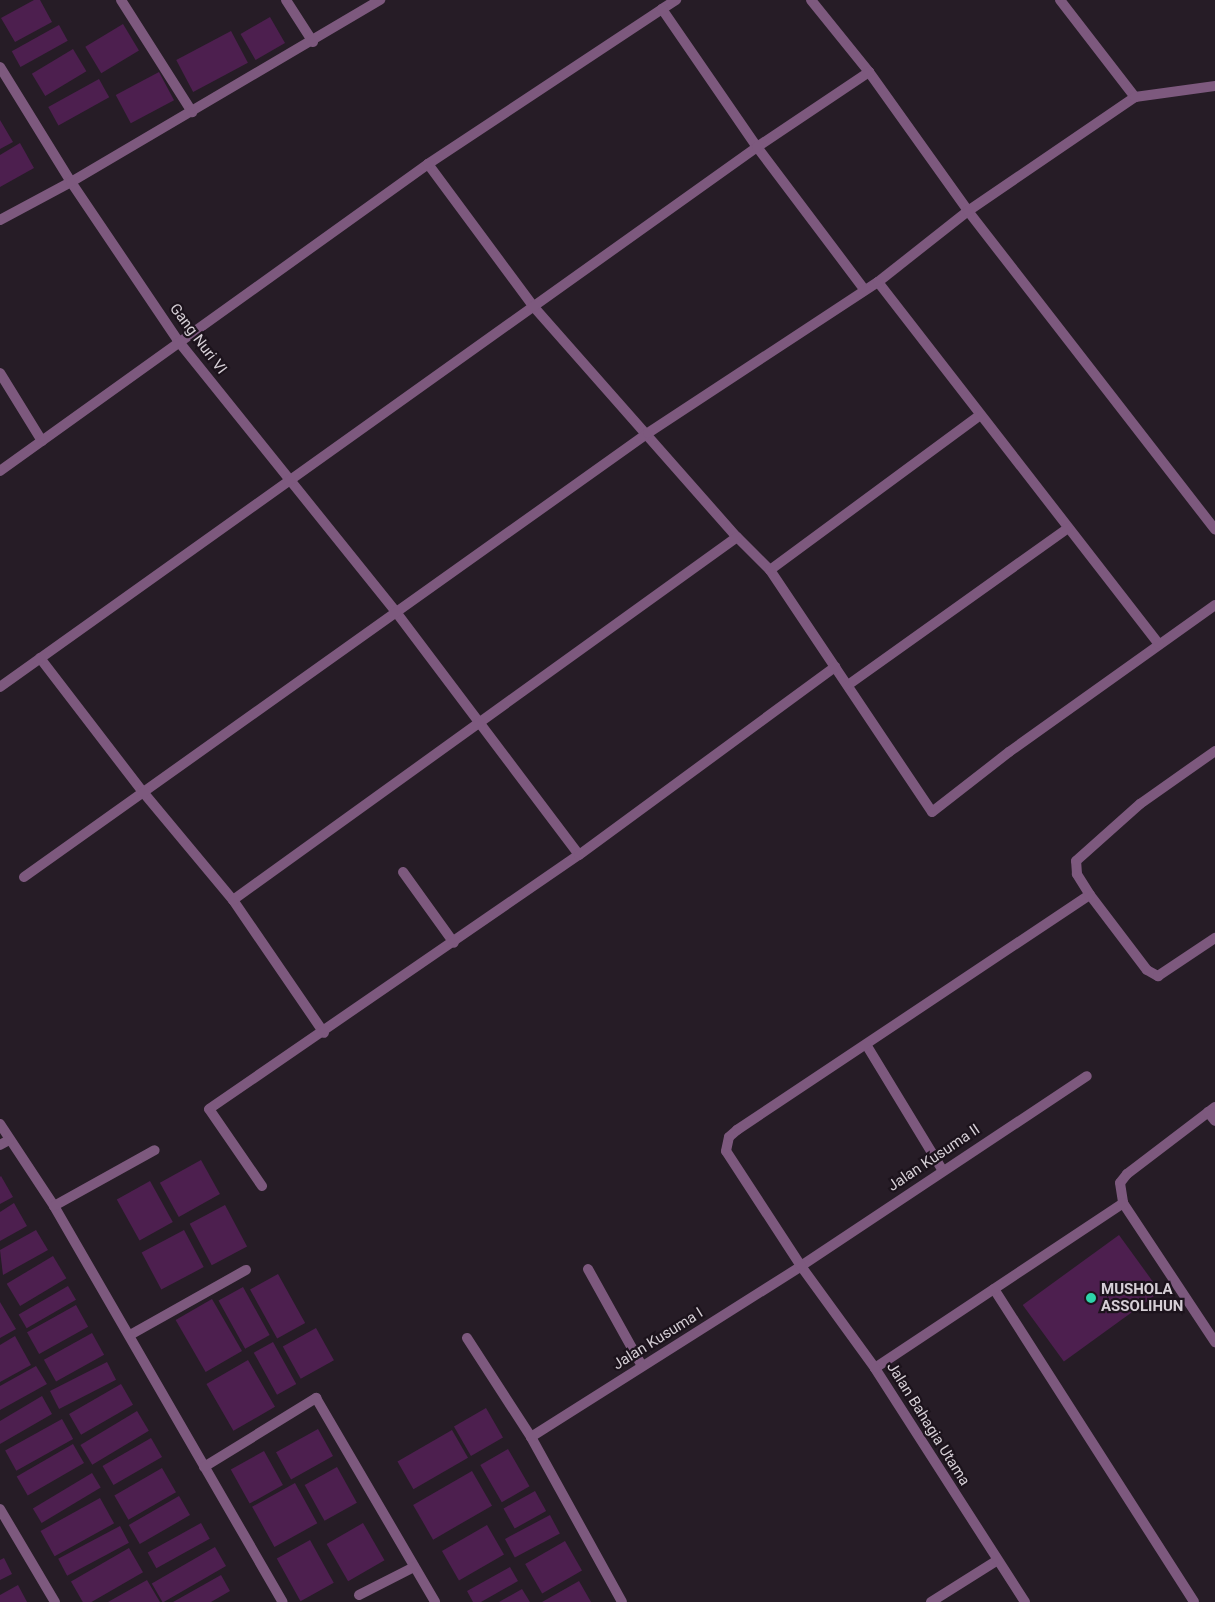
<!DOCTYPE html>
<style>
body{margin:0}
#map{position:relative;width:1215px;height:1602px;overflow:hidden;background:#261c26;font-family:Roboto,sans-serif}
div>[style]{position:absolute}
.building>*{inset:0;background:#4d1f4f;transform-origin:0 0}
.street>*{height:10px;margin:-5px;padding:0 5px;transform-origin:5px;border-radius:5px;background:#7d597e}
.dots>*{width:14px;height:14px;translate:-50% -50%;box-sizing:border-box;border:2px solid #1c131c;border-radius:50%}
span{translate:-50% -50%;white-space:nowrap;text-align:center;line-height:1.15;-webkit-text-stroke:4.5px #1c131c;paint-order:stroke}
.street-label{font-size:15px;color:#d6cfd6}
.poi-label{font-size:15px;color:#d6cfd6;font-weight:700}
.left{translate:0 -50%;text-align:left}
</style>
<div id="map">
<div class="building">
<i style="clip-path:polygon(34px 0,40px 0,52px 22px,15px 42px,1px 18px)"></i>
<i style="left:270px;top:17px;width:30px;height:34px;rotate:60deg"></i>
<i style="left:123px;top:24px;width:31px;height:44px;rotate:59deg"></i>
<i style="left:59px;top:25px;width:18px;height:54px;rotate:61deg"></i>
<i style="left:231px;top:31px;width:36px;height:62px;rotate:62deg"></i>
<i style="left:73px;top:49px;width:26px;height:48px;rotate:59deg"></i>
<i style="left:159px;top:72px;width:32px;height:49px;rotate:62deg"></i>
<i style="left:99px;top:79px;width:21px;height:58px;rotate:61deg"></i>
<i style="clip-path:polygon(0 120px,13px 142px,0 149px)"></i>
<i style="clip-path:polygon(20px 143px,34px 168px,0 187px,0 155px)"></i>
<i style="left:201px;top:1160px;width:39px;height:47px;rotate:61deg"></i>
<i style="clip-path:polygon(1px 1176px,13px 1197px,0 1204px,0 1177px)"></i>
<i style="left:150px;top:1181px;width:47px;height:38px;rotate:61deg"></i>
<i style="clip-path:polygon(14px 1203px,27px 1226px,0 1241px,0 1212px)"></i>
<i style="left:225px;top:1205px;width:47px;height:40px;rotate:62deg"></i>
<i style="clip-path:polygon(36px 1230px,48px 1250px,3px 1275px,0 1250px)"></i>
<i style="left:184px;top:1230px;width:42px;height:48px;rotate:62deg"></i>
<i style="left:1119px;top:1235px;width:70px;height:119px;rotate:54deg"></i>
<i style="left:53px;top:1256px;width:26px;height:54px;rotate:59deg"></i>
<i style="left:278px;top:1274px;width:56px;height:32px;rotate:61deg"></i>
<i style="left:68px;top:1286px;width:16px;height:57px;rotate:60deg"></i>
<i style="left:243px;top:1287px;width:55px;height:28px;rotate:61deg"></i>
<i style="left:212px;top:1299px;width:60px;height:42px;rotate:60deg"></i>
<i style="clip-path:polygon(0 1302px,16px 1329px,0 1338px)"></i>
<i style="left:76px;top:1305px;width:25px;height:56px;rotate:61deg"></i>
<i style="left:316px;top:1328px;width:37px;height:38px;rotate:61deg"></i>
<i style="left:92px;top:1333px;width:25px;height:55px;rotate:61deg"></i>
<i style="clip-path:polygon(15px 1336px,31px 1365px,0 1382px,0 1345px)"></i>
<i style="left:273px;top:1342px;width:48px;height:22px;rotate:61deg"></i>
<i style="left:248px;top:1360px;width:54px;height:48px;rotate:60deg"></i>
<i style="left:107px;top:1362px;width:20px;height:64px;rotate:63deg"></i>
<i style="clip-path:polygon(36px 1366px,47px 1384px,0 1410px,0 1386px)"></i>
<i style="left:121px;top:1384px;width:24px;height:60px;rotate:60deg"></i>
<i style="clip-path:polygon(42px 1396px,52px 1414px,0 1444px,0 1421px)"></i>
<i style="left:486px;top:1408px;width:34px;height:37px;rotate:60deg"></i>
<i style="left:137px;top:1411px;width:23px;height:66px;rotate:59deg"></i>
<i style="left:62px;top:1419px;width:23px;height:65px;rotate:61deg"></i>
<i style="left:318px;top:1429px;width:31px;height:48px;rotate:61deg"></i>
<i style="left:452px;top:1430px;width:32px;height:63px;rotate:60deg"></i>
<i style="left:151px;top:1438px;width:22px;height:56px;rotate:60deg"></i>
<i style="left:73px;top:1444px;width:22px;height:65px;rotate:60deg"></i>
<i style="left:508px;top:1449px;width:43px;height:32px;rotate:60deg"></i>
<i style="left:264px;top:1451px;width:39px;height:38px;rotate:61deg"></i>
<i style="left:337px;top:1467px;width:41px;height:37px;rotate:61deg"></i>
<i style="left:162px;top:1468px;width:28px;height:55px;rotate:60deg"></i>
<i style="left:472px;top:1471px;width:40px;height:68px;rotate:60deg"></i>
<i style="left:92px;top:1473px;width:17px;height:69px;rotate:59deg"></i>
<i style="left:295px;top:1483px;width:46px;height:49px;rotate:61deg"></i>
<i style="left:535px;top:1491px;width:23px;height:36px;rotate:61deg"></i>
<i style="left:179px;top:1496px;width:22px;height:58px;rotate:60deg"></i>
<i style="left:100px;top:1498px;width:29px;height:68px;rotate:61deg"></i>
<i style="left:550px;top:1515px;width:21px;height:51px;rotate:62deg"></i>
<i style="left:201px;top:1523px;width:18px;height:61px;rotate:61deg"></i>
<i style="left:363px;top:1523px;width:43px;height:42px;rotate:60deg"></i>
<i style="left:487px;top:1525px;width:34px;height:52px;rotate:60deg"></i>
<i style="left:120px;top:1526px;width:19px;height:70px;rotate:62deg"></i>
<i style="left:310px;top:1540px;width:49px;height:38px;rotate:61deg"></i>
<i style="left:565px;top:1541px;width:34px;height:46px;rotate:60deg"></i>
<i style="left:215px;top:1547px;width:22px;height:73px;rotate:60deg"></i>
<i style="left:129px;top:1548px;width:28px;height:67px;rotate:60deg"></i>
<i style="clip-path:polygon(4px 1558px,12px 1574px,0 1580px,0 1560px)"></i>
<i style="clip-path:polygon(510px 1567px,518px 1581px,481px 1602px,473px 1602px,467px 1591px)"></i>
<i style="clip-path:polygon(221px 1575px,230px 1591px,211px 1602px,173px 1602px)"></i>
<i style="clip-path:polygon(147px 1580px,160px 1602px,108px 1602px)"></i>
<i style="clip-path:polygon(579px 1581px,591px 1602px,542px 1602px)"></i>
<i style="clip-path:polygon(18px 1585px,27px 1602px,0 1602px,0 1595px)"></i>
<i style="clip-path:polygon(522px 1589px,530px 1602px,499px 1602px)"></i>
</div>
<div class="street">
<i style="left:121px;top:0;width:133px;rotate:57.6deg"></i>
<i style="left:286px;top:0;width:50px;rotate:57.3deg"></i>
<i style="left:811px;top:0;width:92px;rotate:51.1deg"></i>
<i style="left:869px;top:72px;width:171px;rotate:54.5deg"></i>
<i style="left:968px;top:211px;width:403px;rotate:52.2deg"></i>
<i style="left:1060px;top:0;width:123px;rotate:52.3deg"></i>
<i style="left:662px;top:9px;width:17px;rotate:-33deg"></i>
<i style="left:0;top:67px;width:135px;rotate:58.3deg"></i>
<i style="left:71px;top:182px;width:193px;rotate:56deg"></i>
<i style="left:179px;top:342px;width:346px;rotate:51.2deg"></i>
<i style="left:396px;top:612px;width:304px;rotate:53deg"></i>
<i style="left:428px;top:164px;width:177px;rotate:53.5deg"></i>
<i style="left:533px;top:306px;width:308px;rotate:48.6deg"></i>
<i style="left:737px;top:537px;width:47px;rotate:45deg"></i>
<i style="left:770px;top:570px;width:291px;rotate:56.2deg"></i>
<i style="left:932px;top:812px;width:98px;rotate:-37.9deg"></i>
<i style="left:1009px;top:752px;width:253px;rotate:-35.5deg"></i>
<i style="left:0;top:220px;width:81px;rotate:-28.2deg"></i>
<i style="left:71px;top:182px;width:359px;rotate:-30.5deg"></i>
<i style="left:878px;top:282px;width:458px;rotate:52.2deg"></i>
<i style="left:0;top:373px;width:80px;rotate:58.3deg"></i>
<i style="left:0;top:471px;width:527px;rotate:-35.65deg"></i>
<i style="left:428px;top:164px;width:281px;rotate:-33.5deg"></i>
<i style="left:662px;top:9px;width:168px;rotate:55.5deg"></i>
<i style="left:757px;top:147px;width:178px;rotate:53deg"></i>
<i style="left:770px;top:570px;width:261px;rotate:-36.4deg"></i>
<i style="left:40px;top:658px;width:169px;rotate:52.5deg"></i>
<i style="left:143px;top:792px;width:141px;rotate:50.2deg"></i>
<i style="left:233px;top:900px;width:161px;rotate:55.6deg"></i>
<i style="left:848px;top:685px;width:270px;rotate:-35.5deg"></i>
<i style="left:0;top:687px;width:930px;rotate:-35.5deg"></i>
<i style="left:757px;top:147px;width:135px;rotate:-33.8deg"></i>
<i style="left:403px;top:872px;width:87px;rotate:54.3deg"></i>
<i style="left:24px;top:877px;width:766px;rotate:-35.43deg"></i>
<i style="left:648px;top:433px;width:275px;rotate:-33.3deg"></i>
<i style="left:878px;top:282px;width:115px;rotate:-38.3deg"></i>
<i style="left:968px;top:211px;width:202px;rotate:-34.3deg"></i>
<i style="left:1135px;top:97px;width:81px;rotate:-7.8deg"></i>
<i style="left:1090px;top:895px;width:94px;rotate:52.8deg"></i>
<i style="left:1147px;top:970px;width:13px;rotate:29deg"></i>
<i style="left:1158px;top:976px;width:69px;rotate:-33.7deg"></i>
<i style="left:233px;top:900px;width:621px;rotate:-35.76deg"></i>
<i style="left:867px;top:1046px;width:146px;rotate:58.7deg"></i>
<i style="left:1215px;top:1107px;width:111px;rotate:142.7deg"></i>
<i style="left:1127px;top:1174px;width:11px;rotate:128deg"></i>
<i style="left:1120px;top:1183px;width:20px;rotate:81deg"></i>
<i style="left:1123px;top:1203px;width:167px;rotate:56.5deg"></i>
<i style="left:1208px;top:1112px;width:11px;rotate:52deg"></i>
<i style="left:0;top:1124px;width:98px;rotate:56.6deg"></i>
<i style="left:54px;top:1206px;width:457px;rotate:60deg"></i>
<i style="left:0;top:1145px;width:10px;rotate:-29deg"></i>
<i style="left:262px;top:1186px;width:93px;rotate:-124.5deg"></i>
<i style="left:209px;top:1109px;width:449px;rotate:-34.5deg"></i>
<i style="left:579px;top:855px;width:318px;rotate:-36.3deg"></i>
<i style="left:54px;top:1206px;width:115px;rotate:-29deg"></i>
<i style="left:588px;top:1269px;width:111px;rotate:60.9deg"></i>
<i style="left:994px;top:1289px;width:371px;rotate:57.4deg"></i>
<i style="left:130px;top:1335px;width:133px;rotate:-29.3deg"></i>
<i style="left:467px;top:1338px;width:118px;rotate:57.1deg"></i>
<i style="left:531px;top:1437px;width:188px;rotate:61.1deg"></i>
<i style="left:875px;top:1368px;width:298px;rotate:-33.6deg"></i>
<i style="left:531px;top:1437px;width:320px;rotate:-32.3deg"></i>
<i style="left:801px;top:1266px;width:343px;rotate:-33.6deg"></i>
<i style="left:204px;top:1467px;width:132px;rotate:-31.6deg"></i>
<i style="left:316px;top:1398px;width:236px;rotate:59.7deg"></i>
<i style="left:0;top:1509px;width:108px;rotate:59.4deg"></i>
<i style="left:359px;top:1595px;width:62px;rotate:-27deg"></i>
<i style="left:931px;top:1602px;width:77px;rotate:-32.2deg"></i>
<i style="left:1025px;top:1602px;width:278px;rotate:-122.7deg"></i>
<i style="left:875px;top:1368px;width:126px;rotate:-126deg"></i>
<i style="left:801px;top:1266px;width:137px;rotate:-123.1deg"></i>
<i style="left:726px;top:1151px;width:14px;rotate:-78deg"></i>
<i style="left:729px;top:1137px;width:11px;rotate:-41deg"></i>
<i style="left:737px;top:1130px;width:424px;rotate:-33.7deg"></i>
<i style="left:1090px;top:895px;width:25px;rotate:-122deg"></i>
<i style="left:1077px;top:874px;width:13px;rotate:-94deg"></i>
<i style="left:1076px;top:861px;width:86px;rotate:-41.7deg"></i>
<i style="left:1140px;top:804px;width:92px;rotate:-35.2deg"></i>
</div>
<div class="dots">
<i style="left:1091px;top:1298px;background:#2ed4ab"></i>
</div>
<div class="street-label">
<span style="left:198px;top:339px;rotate:53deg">Gang Nuri VI</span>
<span style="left:934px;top:1158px;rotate:-34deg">Jalan Kusuma II</span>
<span style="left:658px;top:1339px;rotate:-32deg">Jalan Kusuma I</span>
<span style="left:928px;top:1424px;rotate:58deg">Jalan Bahagia Utama</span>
</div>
<div class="poi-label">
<span class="left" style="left:1101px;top:1298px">MUSHOLA<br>ASSOLIHUN</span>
</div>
</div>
